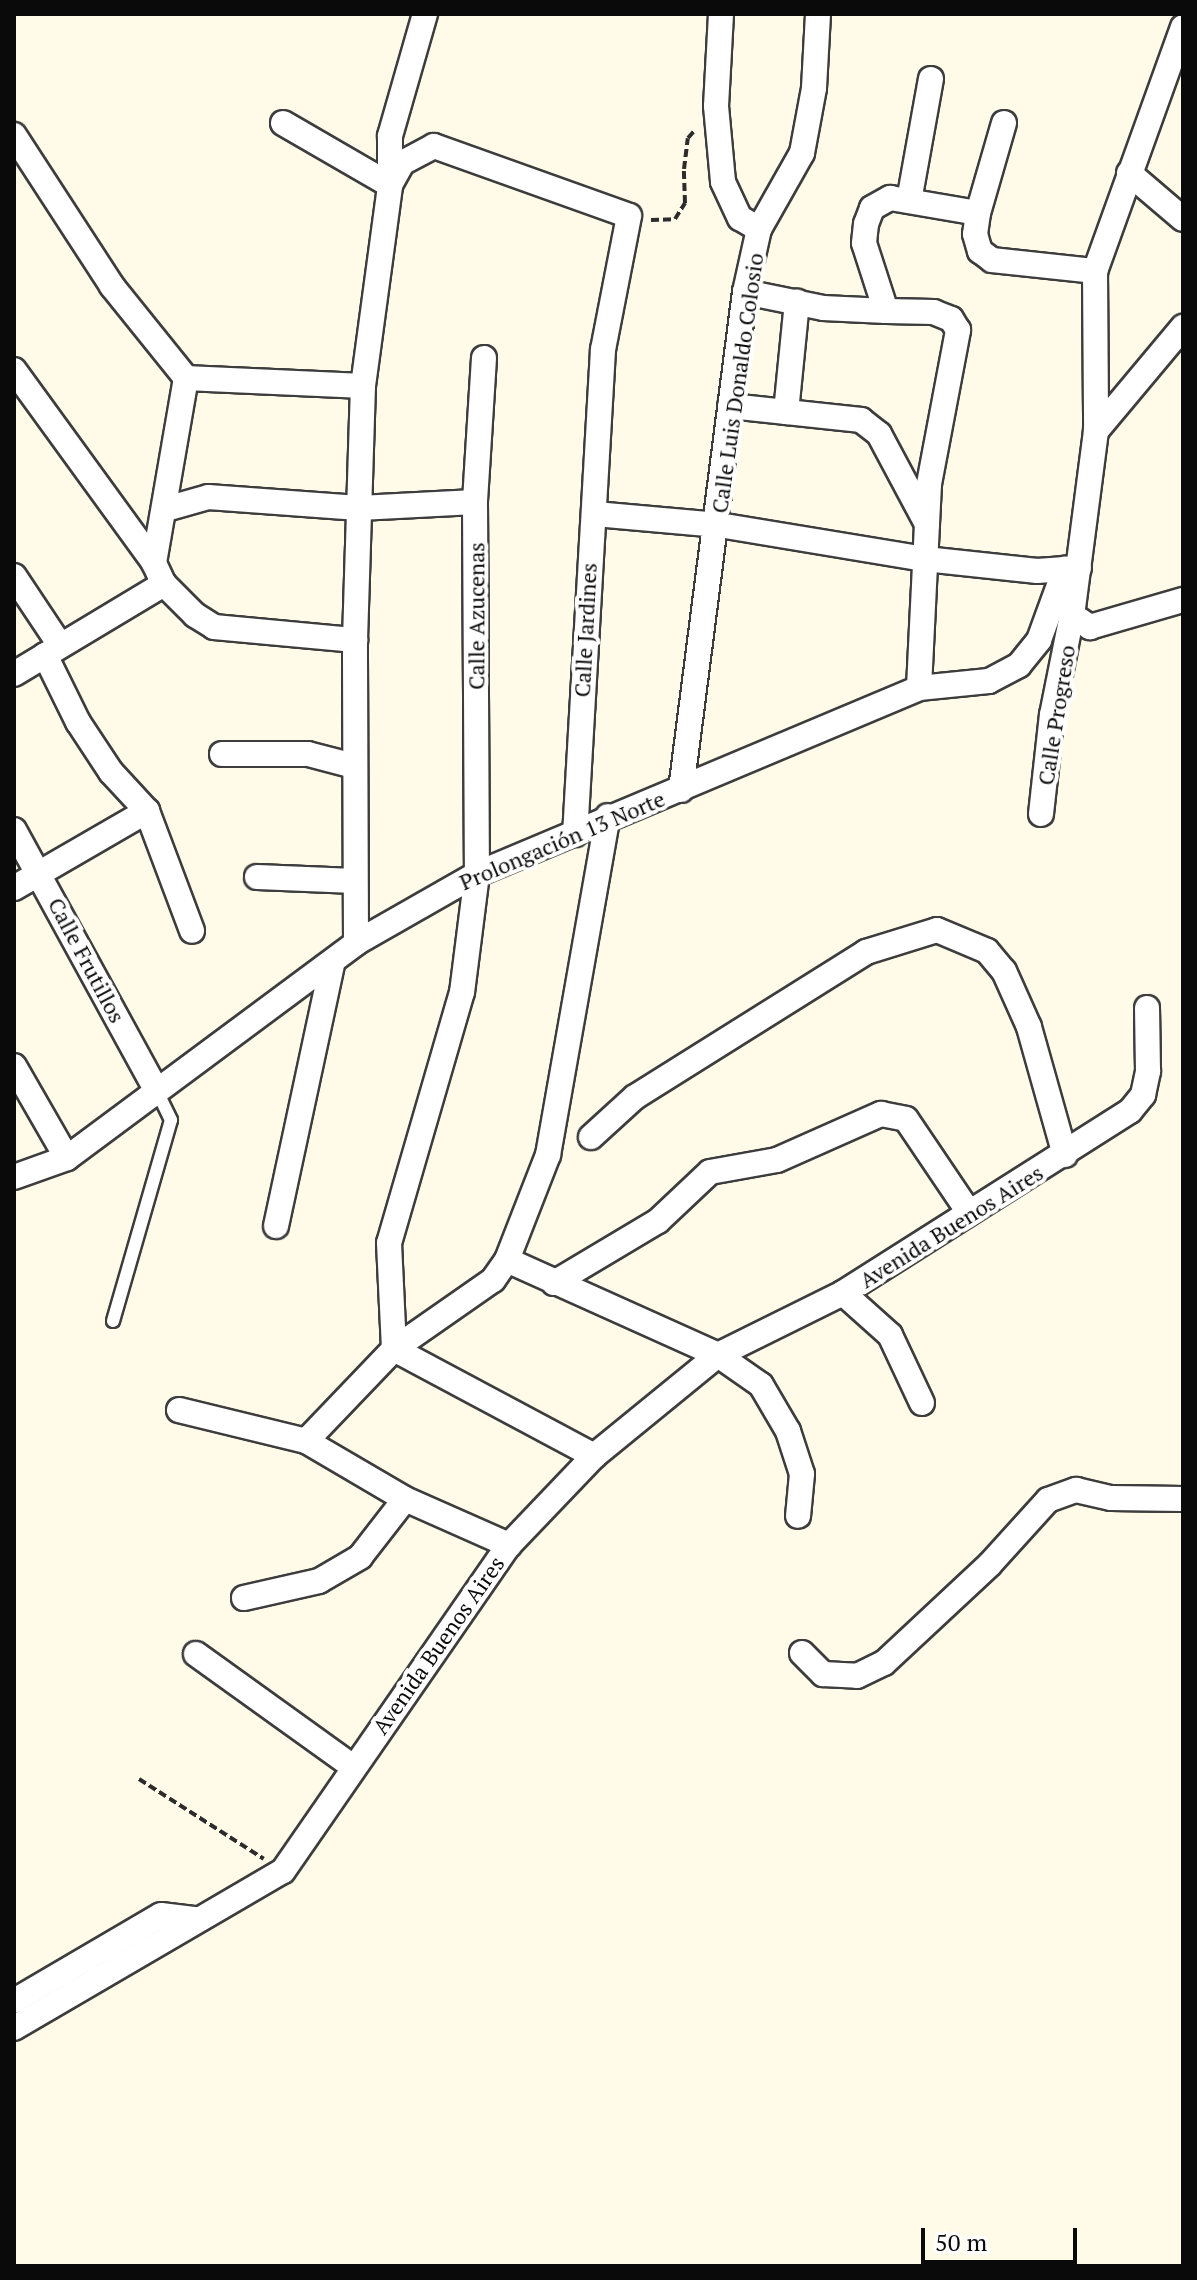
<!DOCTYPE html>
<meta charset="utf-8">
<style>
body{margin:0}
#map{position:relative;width:1197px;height:2280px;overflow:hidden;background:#fffbe8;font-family:"PT Serif",serif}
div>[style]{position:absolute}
.path>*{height:4px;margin-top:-2px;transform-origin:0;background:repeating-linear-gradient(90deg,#2c2c2c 0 8px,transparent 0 12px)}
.roads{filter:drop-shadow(2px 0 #3d3d3d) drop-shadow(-2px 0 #3d3d3d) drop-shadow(0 2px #3d3d3d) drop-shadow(0 -2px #3d3d3d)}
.service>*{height:12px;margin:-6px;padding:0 6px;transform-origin:6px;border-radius:6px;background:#fff}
.minor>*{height:24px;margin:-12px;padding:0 12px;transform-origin:12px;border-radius:12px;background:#fff}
span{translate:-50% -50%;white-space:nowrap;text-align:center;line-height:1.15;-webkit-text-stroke:8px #fff;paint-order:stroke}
.street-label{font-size:22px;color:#0a0a0a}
.frame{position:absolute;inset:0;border:16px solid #0a0a0a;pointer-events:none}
.scale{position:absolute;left:921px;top:2228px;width:156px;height:36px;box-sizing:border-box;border:4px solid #0a0a0a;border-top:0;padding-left:10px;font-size:24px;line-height:28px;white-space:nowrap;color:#0a0a0a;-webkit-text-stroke:6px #fff;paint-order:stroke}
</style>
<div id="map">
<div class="path">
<i style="left:651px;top:220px;width:24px;rotate:-2deg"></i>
<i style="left:675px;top:219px;width:19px;rotate:-58deg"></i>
<i style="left:685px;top:203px;width:34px;rotate:-92deg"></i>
<i style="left:684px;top:169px;width:31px;rotate:-83deg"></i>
<i style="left:688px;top:138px;width:11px;rotate:-49deg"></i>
<i style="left:139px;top:1779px;width:148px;rotate:32.6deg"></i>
</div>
<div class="roads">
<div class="service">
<i style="left:113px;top:1321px;width:209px;rotate:-73.9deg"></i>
<i style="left:171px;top:1120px;width:32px;rotate:-116deg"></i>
</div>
<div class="minor">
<i style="left:721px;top:14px;width:92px;rotate:93.1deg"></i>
<i style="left:716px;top:106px;width:76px;rotate:84.7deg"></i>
<i style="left:723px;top:182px;width:40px;rotate:65deg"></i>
<i style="left:740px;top:218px;width:22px;rotate:30deg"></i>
<i style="left:1183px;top:27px;width:259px;rotate:109.8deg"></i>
<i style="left:1095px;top:271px;width:160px;rotate:89.6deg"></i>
<i style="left:1096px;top:431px;width:186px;rotate:97.4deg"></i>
<i style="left:1072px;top:615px;width:22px;rotate:34deg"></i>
<i style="left:1090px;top:627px;width:97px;rotate:-16.2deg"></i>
<i style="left:283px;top:123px;width:124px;rotate:30.1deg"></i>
<i style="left:390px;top:185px;width:49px;rotate:-90deg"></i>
<i style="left:390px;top:136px;width:127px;rotate:-74deg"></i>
<i style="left:1004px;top:123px;width:94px;rotate:106.1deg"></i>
<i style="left:978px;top:213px;width:21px;rotate:98deg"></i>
<i style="left:975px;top:234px;width:18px;rotate:74deg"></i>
<i style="left:980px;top:251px;width:15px;rotate:37deg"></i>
<i style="left:992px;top:260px;width:104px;rotate:6.1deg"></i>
<i style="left:14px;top:135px;width:180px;rotate:57deg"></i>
<i style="left:112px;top:286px;width:118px;rotate:51.2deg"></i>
<i style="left:186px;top:378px;width:177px;rotate:2.6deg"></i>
<i style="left:1129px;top:173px;width:71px;rotate:40.4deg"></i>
<i style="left:909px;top:201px;width:124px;rotate:-79.8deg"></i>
<i style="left:745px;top:292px;width:80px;rotate:11.6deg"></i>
<i style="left:823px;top:308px;width:63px;rotate:2.7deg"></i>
<i style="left:484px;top:358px;width:144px;rotate:93.6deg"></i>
<i style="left:475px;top:502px;width:372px;rotate:89.7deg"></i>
<i style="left:477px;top:874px;width:119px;rotate:97.2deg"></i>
<i style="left:462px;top:992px;width:261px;rotate:106.2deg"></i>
<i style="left:389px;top:1243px;width:106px;rotate:87.3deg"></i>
<i style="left:394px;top:1349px;width:227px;rotate:28.1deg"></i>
<i style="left:14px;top:370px;width:238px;rotate:54deg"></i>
<i style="left:154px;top:563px;width:23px;rotate:65deg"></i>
<i style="left:164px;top:584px;width:44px;rotate:45deg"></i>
<i style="left:195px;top:615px;width:22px;rotate:32deg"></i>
<i style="left:214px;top:627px;width:142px;rotate:5.3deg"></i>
<i style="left:730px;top:406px;width:132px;rotate:6.1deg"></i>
<i style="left:861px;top:420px;width:23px;rotate:38deg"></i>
<i style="left:879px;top:434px;width:102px;rotate:61.9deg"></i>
<i style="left:927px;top:524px;width:164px;rotate:92.8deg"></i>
<i style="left:786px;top:412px;width:111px;rotate:-84.3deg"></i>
<i style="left:1096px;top:431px;width:136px;rotate:-50.1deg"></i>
<i style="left:166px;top:509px;width:44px;rotate:-15.9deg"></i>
<i style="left:208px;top:497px;width:151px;rotate:4.2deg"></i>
<i style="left:359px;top:508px;width:116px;rotate:-3deg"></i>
<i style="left:595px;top:514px;width:124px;rotate:5.1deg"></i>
<i style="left:719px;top:525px;width:209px;rotate:9.4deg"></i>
<i style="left:925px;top:559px;width:113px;rotate:6.1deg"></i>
<i style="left:1037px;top:571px;width:42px;rotate:-4.1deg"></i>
<i style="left:927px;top:524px;width:40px;rotate:-87.1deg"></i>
<i style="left:929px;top:484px;width:157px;rotate:-79.3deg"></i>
<i style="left:958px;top:330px;width:13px;rotate:-122deg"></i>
<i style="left:951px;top:319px;width:18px;rotate:-158deg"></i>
<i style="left:934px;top:312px;width:48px;rotate:-178.8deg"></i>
<i style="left:886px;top:311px;width:71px;rotate:-107.9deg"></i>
<i style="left:864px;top:243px;width:19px;rotate:-84deg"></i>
<i style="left:866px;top:224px;width:17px;rotate:-69deg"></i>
<i style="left:872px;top:208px;width:21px;rotate:-29deg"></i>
<i style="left:890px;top:198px;width:89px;rotate:9.7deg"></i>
<i style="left:154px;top:563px;width:188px;rotate:-80.2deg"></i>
<i style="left:14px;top:576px;width:83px;rotate:56.3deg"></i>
<i style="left:45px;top:655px;width:75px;rotate:63.8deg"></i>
<i style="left:78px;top:722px;width:60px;rotate:56.6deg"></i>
<i style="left:111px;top:772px;width:53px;rotate:47.3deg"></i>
<i style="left:147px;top:811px;width:128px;rotate:69.4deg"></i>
<i style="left:14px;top:674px;width:175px;rotate:-31deg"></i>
<i style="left:222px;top:754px;width:86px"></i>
<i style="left:308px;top:754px;width:48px;rotate:14.6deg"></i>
<i style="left:681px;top:790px;width:502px;rotate:-82.68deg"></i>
<i style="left:745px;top:292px;width:65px;rotate:-77.5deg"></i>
<i style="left:759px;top:229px;width:87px;rotate:-60.5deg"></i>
<i style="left:802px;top:153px;width:66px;rotate:-79.5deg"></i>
<i style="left:814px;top:88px;width:74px;rotate:-86.9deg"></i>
<i style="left:1041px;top:814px;width:100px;rotate:-83.7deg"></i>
<i style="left:1052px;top:715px;width:102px;rotate:-78.7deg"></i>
<i style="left:14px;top:830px;width:298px;rotate:61.3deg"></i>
<i style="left:257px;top:877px;width:98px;rotate:2.3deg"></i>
<i style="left:14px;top:888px;width:154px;rotate:-30.1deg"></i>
<i style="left:356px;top:943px;width:303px;rotate:-90.2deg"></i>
<i style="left:355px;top:640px;width:254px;rotate:-88.2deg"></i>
<i style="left:363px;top:386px;width:203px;rotate:-82.3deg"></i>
<i style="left:390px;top:185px;width:25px;rotate:-61deg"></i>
<i style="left:402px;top:163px;width:36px;rotate:-28deg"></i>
<i style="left:434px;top:146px;width:207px;rotate:19.7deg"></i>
<i style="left:629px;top:216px;width:136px;rotate:101deg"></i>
<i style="left:603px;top:350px;width:485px;rotate:93.3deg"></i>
<i style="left:14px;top:1066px;width:106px;rotate:60.1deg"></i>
<i style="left:591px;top:1137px;width:59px;rotate:-42.3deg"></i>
<i style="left:635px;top:1097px;width:273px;rotate:-32.1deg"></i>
<i style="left:866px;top:952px;width:74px;rotate:-17.2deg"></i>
<i style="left:937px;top:930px;width:54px;rotate:22.8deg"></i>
<i style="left:987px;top:951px;width:26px;rotate:50deg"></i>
<i style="left:1004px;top:971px;width:61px;rotate:65.9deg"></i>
<i style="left:1029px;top:1027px;width:133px;rotate:74.3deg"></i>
<i style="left:14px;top:1177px;width:56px;rotate:-19.7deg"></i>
<i style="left:67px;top:1158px;width:360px;rotate:-36.6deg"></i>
<i style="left:356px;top:943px;width:139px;rotate:-29.7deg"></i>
<i style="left:477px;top:874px;width:480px;rotate:-22.8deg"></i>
<i style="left:919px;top:688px;width:70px;rotate:-5.7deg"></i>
<i style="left:989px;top:681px;width:34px;rotate:-28deg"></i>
<i style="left:1019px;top:665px;width:32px;rotate:-51deg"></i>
<i style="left:1039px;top:640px;width:76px;rotate:-69.9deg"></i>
<i style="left:276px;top:1226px;width:267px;rotate:-77.9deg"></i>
<i style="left:507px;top:1260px;width:231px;rotate:24.2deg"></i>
<i style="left:718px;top:1355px;width:52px;rotate:34.9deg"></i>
<i style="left:761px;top:1385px;width:53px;rotate:59.6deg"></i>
<i style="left:788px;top:1431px;width:45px;rotate:72deg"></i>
<i style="left:802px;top:1474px;width:42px;rotate:95.4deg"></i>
<i style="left:554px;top:1283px;width:121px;rotate:-30.8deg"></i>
<i style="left:658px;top:1221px;width:71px;rotate:-43.3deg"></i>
<i style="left:710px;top:1172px;width:68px;rotate:-10.2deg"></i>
<i style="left:777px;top:1160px;width:114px;rotate:-23.9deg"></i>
<i style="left:881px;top:1114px;width:25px;rotate:11deg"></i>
<i style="left:906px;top:1119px;width:111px;rotate:56deg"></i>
<i style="left:843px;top:1293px;width:63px;rotate:41.8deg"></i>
<i style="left:890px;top:1335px;width:75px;rotate:64.8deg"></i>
<i style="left:179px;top:1410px;width:131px;rotate:13.7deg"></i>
<i style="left:306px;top:1441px;width:115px;rotate:30.4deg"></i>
<i style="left:405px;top:1499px;width:114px;rotate:23.9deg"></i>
<i style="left:306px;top:1441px;width:127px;rotate:-46.3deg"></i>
<i style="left:394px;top:1349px;width:121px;rotate:-34.9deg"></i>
<i style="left:493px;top:1280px;width:24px;rotate:-55deg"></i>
<i style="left:507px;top:1260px;width:113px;rotate:-68.7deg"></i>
<i style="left:548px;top:1155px;width:344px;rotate:-80deg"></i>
<i style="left:244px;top:1598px;width:77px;rotate:-12.8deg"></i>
<i style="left:319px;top:1581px;width:48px;rotate:-30.3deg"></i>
<i style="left:360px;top:1557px;width:73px;rotate:-52.2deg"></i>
<i style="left:802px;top:1653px;width:30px;rotate:45deg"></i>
<i style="left:823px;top:1674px;width:34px;rotate:3deg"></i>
<i style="left:857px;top:1676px;width:30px;rotate:-26deg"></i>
<i style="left:884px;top:1663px;width:145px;rotate:-43deg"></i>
<i style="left:990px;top:1564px;width:86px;rotate:-47.8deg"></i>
<i style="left:1048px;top:1500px;width:30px;rotate:-20deg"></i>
<i style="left:1076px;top:1490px;width:36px;rotate:13deg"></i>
<i style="left:1111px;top:1498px;width:72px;rotate:0.8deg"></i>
<i style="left:196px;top:1654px;width:193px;rotate:35.7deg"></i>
<i style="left:14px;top:2001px;width:170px;rotate:-30.3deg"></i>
<i style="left:161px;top:1915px;width:35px;rotate:7deg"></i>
<i style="left:14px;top:2028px;width:311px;rotate:-30.3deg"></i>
<i style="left:283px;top:1871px;width:397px;rotate:-55.3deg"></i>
<i style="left:509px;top:1545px;width:123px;rotate:-46.3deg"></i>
<i style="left:594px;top:1456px;width:160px;rotate:-39.2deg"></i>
<i style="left:718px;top:1355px;width:140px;rotate:-26.4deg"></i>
<i style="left:843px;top:1293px;width:340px;rotate:-32.4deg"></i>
<i style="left:1130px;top:1111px;width:21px;rotate:-51deg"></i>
<i style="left:1143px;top:1095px;width:25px;rotate:-78deg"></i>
<i style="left:1148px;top:1071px;width:63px;rotate:-90.9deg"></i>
</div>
</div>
<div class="street-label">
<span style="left:737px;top:383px;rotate:-82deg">Calle Luis Donaldo Colosio</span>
<span style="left:476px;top:616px;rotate:-90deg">Calle Azucenas</span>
<span style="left:585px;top:630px;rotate:-87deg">Calle Jardines</span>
<span style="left:1056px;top:715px;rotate:-81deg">Calle Progreso</span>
<span style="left:562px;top:840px;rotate:-23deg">Prolongación 13 Norte</span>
<span style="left:87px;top:960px;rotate:62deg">Calle Frutillos</span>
<span style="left:951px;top:1226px;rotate:-32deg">Avenida Buenos Aires</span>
<span style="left:438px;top:1645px;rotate:-55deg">Avenida Buenos Aires</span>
</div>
<div class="frame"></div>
<div class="scale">50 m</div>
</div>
